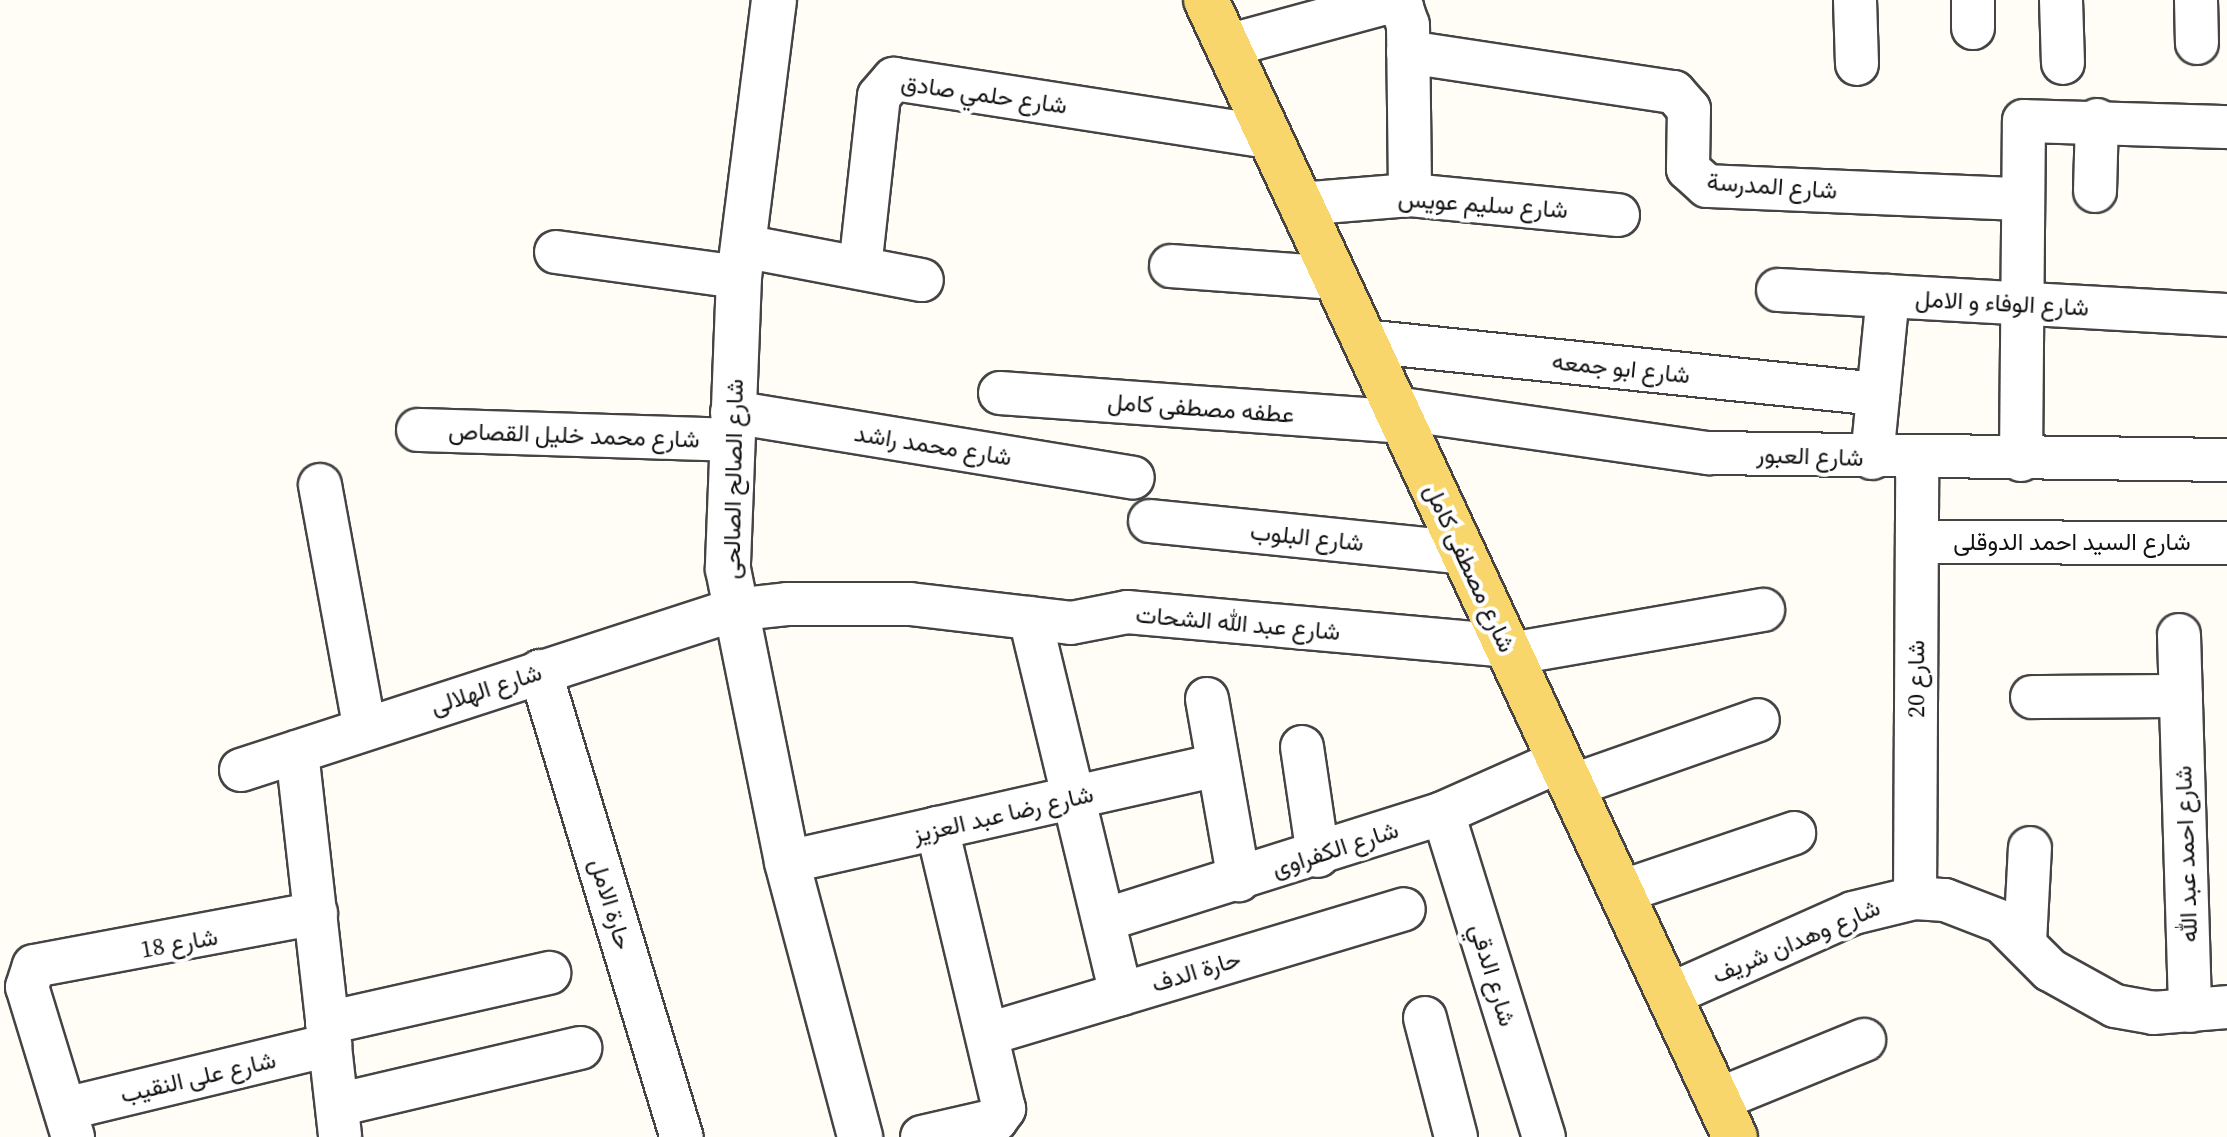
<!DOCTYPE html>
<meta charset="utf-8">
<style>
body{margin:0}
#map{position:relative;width:2227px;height:1137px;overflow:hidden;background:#fffdf5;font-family:"Source Serif 4",Vazirmatn,serif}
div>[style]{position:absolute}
.roads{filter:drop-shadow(2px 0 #444) drop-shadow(-2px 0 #444) drop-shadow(0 2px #444) drop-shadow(0 -2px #444)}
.minor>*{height:42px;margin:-21px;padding:0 21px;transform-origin:21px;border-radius:21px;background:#fff}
.tertiary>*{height:44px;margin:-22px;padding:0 22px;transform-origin:22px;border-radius:22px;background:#fff}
.primary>*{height:44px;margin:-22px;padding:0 22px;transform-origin:22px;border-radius:22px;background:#f9d66b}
span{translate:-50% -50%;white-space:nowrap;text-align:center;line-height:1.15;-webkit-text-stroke:8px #fff;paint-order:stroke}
.street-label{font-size:24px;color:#111}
</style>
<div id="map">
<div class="roads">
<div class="minor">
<i style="left:1855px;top:0;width:64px;rotate:88.2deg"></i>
<i style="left:1973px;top:0;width:28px;rotate:90deg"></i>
<i style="left:2061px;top:0;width:63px;rotate:88.2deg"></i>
<i style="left:2196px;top:0;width:43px;rotate:88.7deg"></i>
<i style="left:1227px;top:46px;width:164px;rotate:-15.2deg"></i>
<i style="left:1385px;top:3px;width:18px;rotate:16deg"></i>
<i style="left:1402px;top:8px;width:18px;rotate:71deg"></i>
<i style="left:1408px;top:25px;width:170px;rotate:89.3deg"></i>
<i style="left:1408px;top:52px;width:269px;rotate:8.6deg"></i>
<i style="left:1674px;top:92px;width:23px;rotate:49deg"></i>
<i style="left:1689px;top:109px;width:60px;rotate:91deg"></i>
<i style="left:1688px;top:169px;width:25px;rotate:42deg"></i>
<i style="left:1707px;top:186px;width:316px;rotate:2.4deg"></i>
<i style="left:2095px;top:191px;width:71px;rotate:-88.4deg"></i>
<i style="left:1300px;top:204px;width:110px;rotate:-4.7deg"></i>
<i style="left:1410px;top:195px;width:209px;rotate:5.5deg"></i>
<i style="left:743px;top:246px;width:182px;rotate:10.8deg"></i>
<i style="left:556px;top:252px;width:185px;rotate:7.8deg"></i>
<i style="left:1171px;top:266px;width:164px;rotate:4.2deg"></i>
<i style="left:860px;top:268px;width:173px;rotate:-83.7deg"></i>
<i style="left:879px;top:96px;width:23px;rotate:-49deg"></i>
<i style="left:894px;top:79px;width:379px;rotate:8.8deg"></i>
<i style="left:1778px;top:290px;width:450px;rotate:3.2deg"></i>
<i style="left:1364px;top:341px;width:517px;rotate:5.89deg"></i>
<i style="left:1000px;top:393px;width:403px;rotate:4.1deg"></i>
<i style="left:1395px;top:408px;width:317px;rotate:8.2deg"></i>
<i style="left:1709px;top:453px;width:518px;rotate:0.77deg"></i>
<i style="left:732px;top:412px;width:406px;rotate:9.3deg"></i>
<i style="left:418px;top:430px;width:313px;rotate:1.8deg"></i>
<i style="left:1872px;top:458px;width:163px;rotate:-84.4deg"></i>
<i style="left:2021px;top:460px;width:339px;rotate:-89.5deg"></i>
<i style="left:2024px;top:121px;width:203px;rotate:1.7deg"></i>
<i style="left:320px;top:485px;width:248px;rotate:79.6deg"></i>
<i style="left:1150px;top:521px;width:315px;rotate:5.8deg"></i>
<i style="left:1917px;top:542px;width:310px;rotate:0.2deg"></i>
<i style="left:1030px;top:618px;width:387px;rotate:76.4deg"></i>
<i style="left:2179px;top:635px;width:376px;rotate:88.3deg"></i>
<i style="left:1510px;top:654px;width:257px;rotate:-9.9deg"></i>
<i style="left:540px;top:671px;width:487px;rotate:73.1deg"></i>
<i style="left:2032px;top:697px;width:149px;rotate:-0.4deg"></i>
<i style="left:1207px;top:699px;width:184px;rotate:80deg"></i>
<i style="left:1302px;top:747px;width:110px;rotate:81.6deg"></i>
<i style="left:297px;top:752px;width:387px;rotate:83.6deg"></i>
<i style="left:241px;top:770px;width:517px;rotate:-18.01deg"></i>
<i style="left:733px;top:610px;width:54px;rotate:-6.3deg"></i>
<i style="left:787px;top:604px;width:123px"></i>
<i style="left:910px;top:604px;width:162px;rotate:6.7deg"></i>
<i style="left:1071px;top:623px;width:57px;rotate:-11.1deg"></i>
<i style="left:1127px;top:612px;width:381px;rotate:5.1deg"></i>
<i style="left:1571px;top:786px;width:198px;rotate:-19.4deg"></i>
<i style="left:1443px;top:813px;width:339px;rotate:72.7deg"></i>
<i style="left:787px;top:862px;width:442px;rotate:-12.7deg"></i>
<i style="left:1621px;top:892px;width:183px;rotate:-18.8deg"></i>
<i style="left:1915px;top:898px;width:438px;rotate:-89.7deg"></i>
<i style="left:1104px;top:920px;width:355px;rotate:-17.5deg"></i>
<i style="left:1443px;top:813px;width:128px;rotate:-24deg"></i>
<i style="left:2025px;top:942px;width:94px;rotate:-87deg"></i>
<i style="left:1669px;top:995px;width:201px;rotate:-24deg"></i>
<i style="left:1853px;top:913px;width:64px;rotate:-13.6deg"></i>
<i style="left:1915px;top:898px;width:30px;rotate:4deg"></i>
<i style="left:1945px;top:900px;width:61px;rotate:21.1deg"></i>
<i style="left:2002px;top:922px;width:68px;rotate:45deg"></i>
<i style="left:2050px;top:970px;width:74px;rotate:29deg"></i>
<i style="left:2115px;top:1006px;width:39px;rotate:10deg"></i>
<i style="left:2153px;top:1013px;width:74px;rotate:-4.6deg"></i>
<i style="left:1425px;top:1018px;width:123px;rotate:75.4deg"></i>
<i style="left:327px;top:1023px;width:228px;rotate:-12.7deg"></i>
<i style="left:988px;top:1034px;width:434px;rotate:-16.7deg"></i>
<i style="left:1717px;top:1100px;width:159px;rotate:-22.2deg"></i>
<i style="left:337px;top:1105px;width:250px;rotate:-13.2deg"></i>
<i style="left:65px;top:1109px;width:273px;rotate:-13.6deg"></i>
<i style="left:73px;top:1137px;width:157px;rotate:-107deg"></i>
<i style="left:27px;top:987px;width:22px;rotate:-72deg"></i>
<i style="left:34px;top:966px;width:287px;rotate:-10.6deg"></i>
<i style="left:922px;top:1137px;width:76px;rotate:-12.9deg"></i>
<i style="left:996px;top:1120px;width:14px;rotate:-54deg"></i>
<i style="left:1004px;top:1109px;width:289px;rotate:-103.4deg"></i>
</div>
<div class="tertiary">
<i style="left:774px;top:0;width:279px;rotate:97.2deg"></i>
<i style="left:739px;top:277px;width:292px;rotate:92.2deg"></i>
<i style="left:728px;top:569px;width:299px;rotate:78.6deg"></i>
<i style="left:787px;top:862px;width:285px;rotate:75.1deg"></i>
</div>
<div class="primary">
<i style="left:1206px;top:0;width:1254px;rotate:65.05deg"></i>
</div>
</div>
<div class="street-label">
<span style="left:984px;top:94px;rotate:8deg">شارع حلمي صادق</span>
<span style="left:1772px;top:186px;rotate:4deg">شارع المدرسة</span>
<span style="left:1483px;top:204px;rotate:4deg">شارع سليم عويس</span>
<span style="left:2002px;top:303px;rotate:3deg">شارع الوفاء و الامل</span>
<span style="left:1621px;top:368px;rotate:6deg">شارع ابو جمعه</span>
<span style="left:1201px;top:408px;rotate:4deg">عطفه مصطفى كامل</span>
<span style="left:574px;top:435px;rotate:2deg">شارع محمد خليل القصاص</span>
<span style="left:933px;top:445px;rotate:9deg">شارع محمد راشد</span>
<span style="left:1810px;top:456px;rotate:2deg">شارع العبور</span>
<span style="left:733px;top:479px;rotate:-89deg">شارع الصالح الصالحى</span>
<span style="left:1307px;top:537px;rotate:6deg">شارع البلوب</span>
<span style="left:2072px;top:542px">شارع السيد احمد الدوقلى</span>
<span style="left:1470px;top:568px;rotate:65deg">شارع مصطفى كامل</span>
<span style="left:1238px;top:623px;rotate:5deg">شارع عبد الله الشحات</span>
<span style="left:1916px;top:679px;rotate:-90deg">شارع 20</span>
<span style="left:486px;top:689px;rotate:-18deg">شارع الهلالى</span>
<span style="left:1003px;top:814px;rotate:-13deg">شارع رضا عبد العزيز</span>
<span style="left:1335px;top:849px;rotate:-18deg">شارع الكفراوى</span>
<span style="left:2186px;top:854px;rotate:-92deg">شارع احمد عبد الله</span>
<span style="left:611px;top:904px;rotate:73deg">حارة الامل</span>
<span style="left:1796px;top:941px;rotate:-23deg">شارع وهدان شريف</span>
<span style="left:179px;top:943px;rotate:-10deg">شارع 18</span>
<span style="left:1196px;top:971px;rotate:-17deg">حارة الدف</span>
<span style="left:1493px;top:975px;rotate:73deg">شارع الدقي</span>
<span style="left:198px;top:1077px;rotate:-13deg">شارع على النقيب</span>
</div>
</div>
